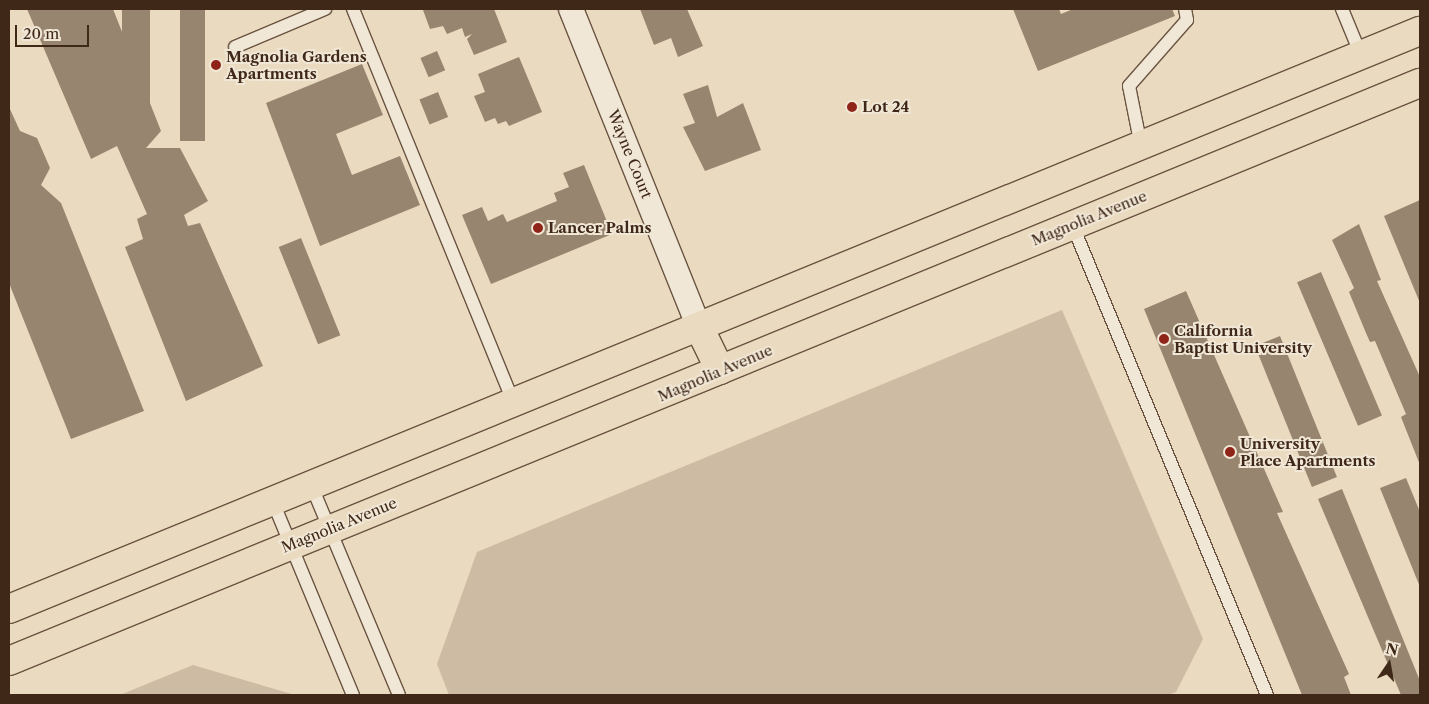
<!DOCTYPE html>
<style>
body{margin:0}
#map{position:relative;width:1429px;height:704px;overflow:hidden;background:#eadac0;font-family:"Libre Caslon Text",serif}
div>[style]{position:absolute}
.green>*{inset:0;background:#cdbca3}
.building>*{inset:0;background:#98856f;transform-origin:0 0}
.roads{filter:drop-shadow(1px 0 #6a5441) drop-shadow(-1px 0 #6a5441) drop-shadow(0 1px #6a5441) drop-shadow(0 -1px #6a5441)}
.service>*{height:12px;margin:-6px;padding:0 6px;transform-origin:6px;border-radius:6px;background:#f1e7d6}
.minor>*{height:24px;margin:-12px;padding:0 12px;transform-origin:12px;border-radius:12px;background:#f1e7d6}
.primary>*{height:28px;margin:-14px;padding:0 14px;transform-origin:14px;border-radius:14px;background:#eadac0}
.dots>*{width:14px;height:14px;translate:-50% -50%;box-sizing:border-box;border:2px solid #f1e7d6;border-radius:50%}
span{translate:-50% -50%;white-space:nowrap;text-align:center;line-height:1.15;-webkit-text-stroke:4px #f1e7d6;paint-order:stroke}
.poi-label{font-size:15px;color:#3f2817;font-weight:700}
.left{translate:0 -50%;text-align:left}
.street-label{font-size:15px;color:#3f2817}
.frame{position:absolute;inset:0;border:10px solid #3f2817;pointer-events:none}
.north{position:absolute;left:1364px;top:639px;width:50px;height:50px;-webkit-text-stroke:4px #f1e7d6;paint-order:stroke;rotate:12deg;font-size:14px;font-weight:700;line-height:20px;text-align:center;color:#3f2817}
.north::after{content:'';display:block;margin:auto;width:18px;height:22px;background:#3f2817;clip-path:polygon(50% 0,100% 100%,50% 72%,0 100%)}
.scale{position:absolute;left:15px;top:25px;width:74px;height:22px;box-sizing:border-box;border:2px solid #3f2817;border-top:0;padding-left:6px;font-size:15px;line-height:18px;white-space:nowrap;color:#3f2817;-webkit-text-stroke:4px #f1e7d6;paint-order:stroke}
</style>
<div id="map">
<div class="green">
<i style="clip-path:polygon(1062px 310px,1203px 639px,1176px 692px,1168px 695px,449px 695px,437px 664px,477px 552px)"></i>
<i style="clip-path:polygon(193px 665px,295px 695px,120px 695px)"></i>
</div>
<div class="building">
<i style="clip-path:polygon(27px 9px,113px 9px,161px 131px,146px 148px,180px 148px,208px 201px,184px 215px,188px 226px,200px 223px,263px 366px,186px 401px,125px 247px,143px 239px,137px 219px,147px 214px,117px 146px,91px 159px)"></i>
<i style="left:122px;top:9px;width:28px;height:94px"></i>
<i style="left:180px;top:9px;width:25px;height:132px"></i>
<i style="clip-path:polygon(494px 9px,507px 42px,474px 55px,467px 39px,472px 34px,465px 37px,462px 28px,447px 34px,443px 26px,430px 29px,423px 10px)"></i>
<i style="clip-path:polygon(640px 9px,687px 9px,703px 46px,678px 57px,671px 38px,654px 45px)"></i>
<i style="clip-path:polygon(1013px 9px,1059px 9px,1061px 14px,1073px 9px,1172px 9px,1175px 16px,1038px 71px)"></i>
<i style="left:437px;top:51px;width:21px;height:18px;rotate:67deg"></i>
<i style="clip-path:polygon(519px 57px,542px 112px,509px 126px,506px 121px,498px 124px,495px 118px,485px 122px,474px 96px,485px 92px,478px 74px)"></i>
<i style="clip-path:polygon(362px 64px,383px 115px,336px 134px,352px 175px,400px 156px,420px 205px,320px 246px,266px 103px)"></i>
<i style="clip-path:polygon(708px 85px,717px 117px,743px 103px,761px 150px,705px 171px,683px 127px,695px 123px,683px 94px)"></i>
<i style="left:438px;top:92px;width:27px;height:20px;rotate:68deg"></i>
<i style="clip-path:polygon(9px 107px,20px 131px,37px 138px,50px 168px,41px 185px,61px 203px,144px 411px,71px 439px,9px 283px)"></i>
<i style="clip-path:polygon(584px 165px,612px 234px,491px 284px,462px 215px,482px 207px,488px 221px,503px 214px,507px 222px,557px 201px,554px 193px,569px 187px,563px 173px)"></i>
<i style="clip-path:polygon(1420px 200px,1420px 303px,1384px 216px)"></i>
<i style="clip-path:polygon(1359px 224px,1381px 280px,1377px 281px,1420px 377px,1420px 465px,1401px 417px,1406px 414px,1375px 341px,1370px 342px,1366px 333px,1349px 292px,1354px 288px,1332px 240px)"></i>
<i style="left:301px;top:238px;width:105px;height:24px;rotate:68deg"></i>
<i style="left:1321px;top:272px;width:156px;height:26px;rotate:67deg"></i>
<i style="clip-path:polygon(1186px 291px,1283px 512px,1277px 513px,1349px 674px,1344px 677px,1351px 695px,1302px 695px,1144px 309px)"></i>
<i style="left:1280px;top:336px;width:152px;height:27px;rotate:68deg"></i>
<i style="clip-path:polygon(1406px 478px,1420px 512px,1420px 587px,1380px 488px)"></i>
<i style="clip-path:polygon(1342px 489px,1420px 681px,1420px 695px,1401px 695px,1318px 499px)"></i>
</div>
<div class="roads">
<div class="service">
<i style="left:353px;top:9px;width:426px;rotate:67.8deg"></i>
<i style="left:1342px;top:9px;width:50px;rotate:67.6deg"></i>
<i style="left:235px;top:47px;width:98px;rotate:-22.9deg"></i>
<i style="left:1141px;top:146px;width:61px;rotate:-101.3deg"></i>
<i style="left:1129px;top:86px;width:88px;rotate:-48.7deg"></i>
<i style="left:1187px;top:20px;width:11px;rotate:-100deg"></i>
<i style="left:1072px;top:224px;width:510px;rotate:67.51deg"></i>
<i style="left:312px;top:487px;width:225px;rotate:67.3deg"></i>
<i style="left:273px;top:502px;width:209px;rotate:67.5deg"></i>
</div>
<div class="minor">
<i style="left:571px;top:9px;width:343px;rotate:68.1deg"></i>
</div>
<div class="primary">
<i style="left:699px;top:327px;width:48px;rotate:64deg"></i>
<i style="left:9px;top:609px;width:1525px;rotate:-22.28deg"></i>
<i style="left:9px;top:661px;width:1525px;rotate:-22.28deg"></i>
</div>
</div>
<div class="dots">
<i style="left:216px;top:65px;background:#8f2418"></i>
<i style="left:852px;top:107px;background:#8f2418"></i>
<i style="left:538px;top:228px;background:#8f2418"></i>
<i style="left:1164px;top:339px;background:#8f2418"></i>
<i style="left:1230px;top:452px;background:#8f2418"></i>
</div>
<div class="poi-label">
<span class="left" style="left:226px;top:65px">Magnolia Gardens<br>Apartments</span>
<span class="left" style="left:862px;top:107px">Lot 24</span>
<span class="left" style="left:548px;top:228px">Lancer Palms</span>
<span class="left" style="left:1174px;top:339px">California<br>Baptist University</span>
<span class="left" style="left:1240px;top:452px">University<br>Place Apartments</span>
</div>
<div class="street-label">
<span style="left:630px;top:154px;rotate:68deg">Wayne Court</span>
<span style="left:1089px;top:218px;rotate:-22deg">Magnolia Avenue</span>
<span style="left:715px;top:373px;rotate:-23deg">Magnolia Avenue</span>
<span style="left:339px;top:525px;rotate:-22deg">Magnolia Avenue</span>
</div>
<div class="frame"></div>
<div class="north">N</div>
<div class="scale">20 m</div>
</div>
